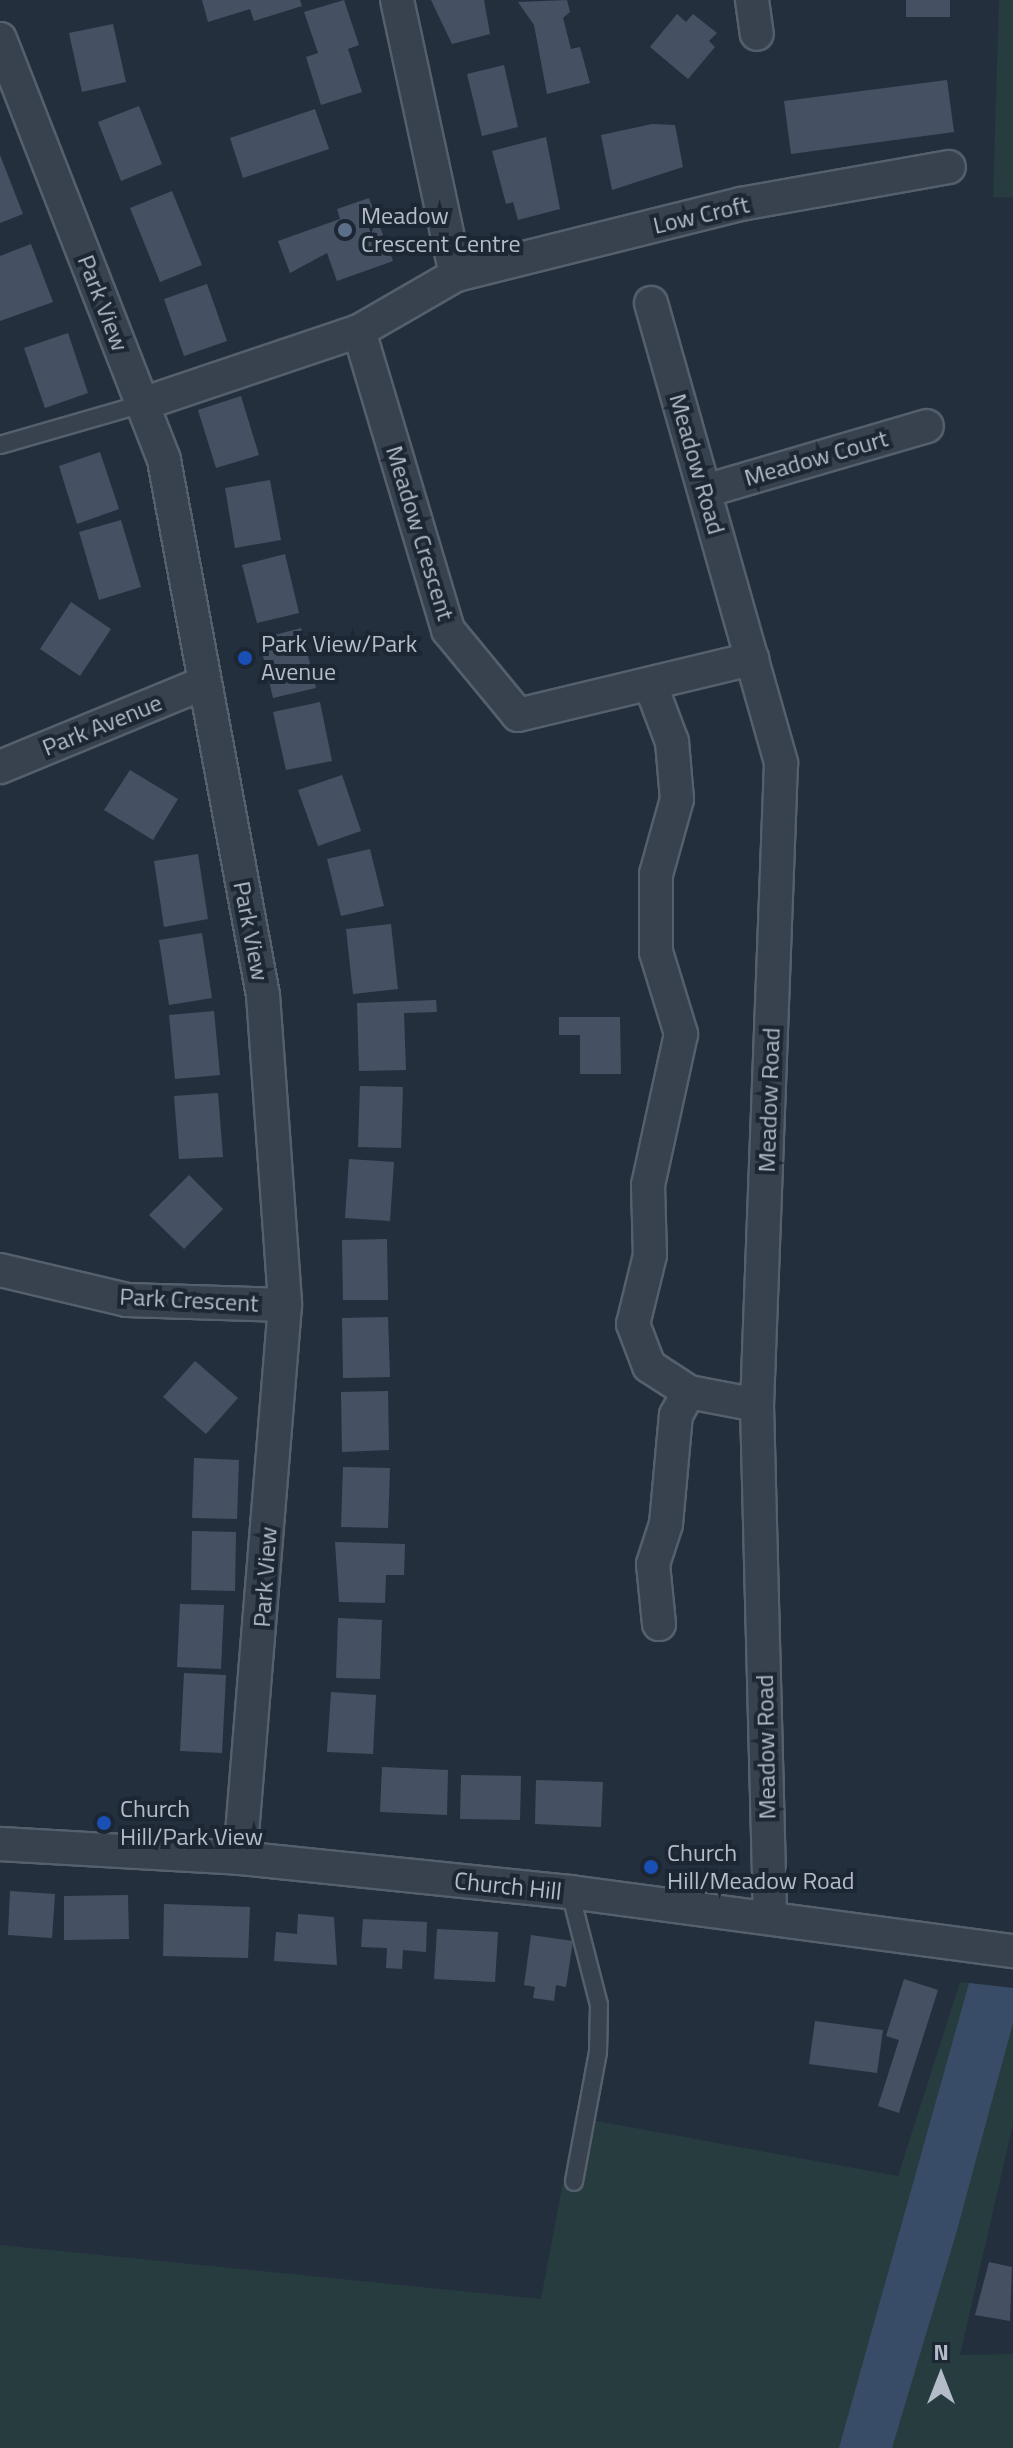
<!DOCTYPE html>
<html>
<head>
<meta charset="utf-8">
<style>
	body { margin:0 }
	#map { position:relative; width:1013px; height:2448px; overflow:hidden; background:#242f3e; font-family:"Titillium Web",sans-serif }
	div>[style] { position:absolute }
	.green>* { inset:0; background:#263c3f }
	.water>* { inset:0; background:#394c67 }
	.building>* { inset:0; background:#455162 }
	.roads { filter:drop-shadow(2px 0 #565f6c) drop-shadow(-2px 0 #565f6c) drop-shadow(0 2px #565f6c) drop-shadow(0 -2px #565f6c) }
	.service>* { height:16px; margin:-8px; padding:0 8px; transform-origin:8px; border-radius:8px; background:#38414e }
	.minor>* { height:32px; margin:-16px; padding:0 16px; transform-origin:16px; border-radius:16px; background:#38414e }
	.dots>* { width:22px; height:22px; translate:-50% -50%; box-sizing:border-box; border:4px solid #1d2633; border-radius:50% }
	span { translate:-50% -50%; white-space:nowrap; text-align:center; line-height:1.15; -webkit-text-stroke:8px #1d2633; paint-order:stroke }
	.street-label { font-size:24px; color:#b4bcc9 }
	.poi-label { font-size:24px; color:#b4bcc9 }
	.left { translate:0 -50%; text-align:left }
	.north { position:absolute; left:901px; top:2336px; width:80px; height:80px; -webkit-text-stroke:6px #1d2633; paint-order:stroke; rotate:0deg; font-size:22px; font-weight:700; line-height:32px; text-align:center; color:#b4bcc9 }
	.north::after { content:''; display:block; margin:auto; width:28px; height:36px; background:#b4bcc9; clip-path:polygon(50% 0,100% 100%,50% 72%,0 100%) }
</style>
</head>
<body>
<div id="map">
	<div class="green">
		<i style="clip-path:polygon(999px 0,1013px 0,1013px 198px,993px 197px)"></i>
		<i style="clip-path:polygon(960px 1982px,1013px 1988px,1013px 2124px,960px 2355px,1013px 2354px,1013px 2448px,0 2448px,0 2245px,541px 2299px,575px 2117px,898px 2176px)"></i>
	</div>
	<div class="water">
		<i style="clip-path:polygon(969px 1983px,1013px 1988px,1013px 2023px,956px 2234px,892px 2448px,839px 2448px)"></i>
	</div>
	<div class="building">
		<i style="clip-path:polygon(202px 0,300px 0,302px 6px,254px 21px,250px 9px,208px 22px)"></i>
		<i style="clip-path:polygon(344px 0,359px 45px,348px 49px,362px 92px,321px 105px,306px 57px,318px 53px,304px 12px)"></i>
		<i style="clip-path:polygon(431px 0,484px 0,490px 34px,452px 44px)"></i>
		<i style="clip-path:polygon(567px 0,570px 12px,563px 18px,571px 49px,580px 47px,590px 83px,547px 94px,534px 25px,518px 2px)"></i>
		<i style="clip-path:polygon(906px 0,950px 0,950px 17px,906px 17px)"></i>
		<i style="clip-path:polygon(677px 14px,686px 22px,693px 14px,717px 33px,709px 41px,715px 47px,688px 79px,650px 47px)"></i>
		<i style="clip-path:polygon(113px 24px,126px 82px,82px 92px,69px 33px)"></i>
		<i style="clip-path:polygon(504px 65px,518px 127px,482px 136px,467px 74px)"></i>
		<i style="clip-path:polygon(947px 80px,954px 132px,791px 154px,784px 101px)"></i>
		<i style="clip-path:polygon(139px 106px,162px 164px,121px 181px,98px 122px)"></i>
		<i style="clip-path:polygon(315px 109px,329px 149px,243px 178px,230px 138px)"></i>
		<i style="clip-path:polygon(652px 124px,675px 125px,683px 167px,612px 190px,601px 135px)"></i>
		<i style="clip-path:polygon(546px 137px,560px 209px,518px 220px,513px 202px,506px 204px,492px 151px)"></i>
		<i style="clip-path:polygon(0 155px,23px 214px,0 223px)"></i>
		<i style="clip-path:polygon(172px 191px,202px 265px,160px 282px,130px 208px)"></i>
		<i style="clip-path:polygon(369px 198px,393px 261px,337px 281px,327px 253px,290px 273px,278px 241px,340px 219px,337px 209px)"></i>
		<i style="clip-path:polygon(31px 244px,53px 302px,0 321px,0 256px)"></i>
		<i style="clip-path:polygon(207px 284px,227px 341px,184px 356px,164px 299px)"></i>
		<i style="clip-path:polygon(68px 333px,88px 393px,45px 408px,24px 348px)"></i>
		<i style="clip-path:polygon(241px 396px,259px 455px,216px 468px,198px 410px)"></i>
		<i style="clip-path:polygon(100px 452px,119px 509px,77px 524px,59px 466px)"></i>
		<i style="clip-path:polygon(270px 480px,281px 540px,235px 548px,225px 488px)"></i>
		<i style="clip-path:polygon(121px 520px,141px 587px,99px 600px,79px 532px)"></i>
		<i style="clip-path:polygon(285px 554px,299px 613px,257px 623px,242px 565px)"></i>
		<i style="clip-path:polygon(71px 602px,111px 629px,80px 676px,40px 649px)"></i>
		<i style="clip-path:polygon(301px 628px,316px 688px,273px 698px,259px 639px)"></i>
		<i style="clip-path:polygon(320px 702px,332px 761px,286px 770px,273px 712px)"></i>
		<i style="clip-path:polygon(130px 770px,178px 799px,153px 840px,104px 810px)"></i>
		<i style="clip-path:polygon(342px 775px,361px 831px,318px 846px,298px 790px)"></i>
		<i style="clip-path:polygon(370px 849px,384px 906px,341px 916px,327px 859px)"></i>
		<i style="clip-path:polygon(198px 854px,208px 919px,164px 927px,154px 861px)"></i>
		<i style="clip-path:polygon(391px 924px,398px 989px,353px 994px,346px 929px)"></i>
		<i style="clip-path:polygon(202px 933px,212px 998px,169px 1005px,159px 940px)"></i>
		<i style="clip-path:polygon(436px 1000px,437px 1012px,404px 1013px,406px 1070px,359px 1071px,357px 1003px)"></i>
		<i style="clip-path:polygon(214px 1011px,220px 1075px,175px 1079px,169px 1015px)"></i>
		<i style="clip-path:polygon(559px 1017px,620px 1017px,621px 1074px,580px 1074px,580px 1035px,559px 1035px)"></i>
		<i style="clip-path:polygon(360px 1086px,403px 1087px,401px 1148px,358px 1147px)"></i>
		<i style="clip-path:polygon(218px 1093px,223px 1157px,179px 1159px,174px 1096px)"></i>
		<i style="clip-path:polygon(349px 1159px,394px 1162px,390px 1221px,345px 1218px)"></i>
		<i style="clip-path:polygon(189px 1175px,223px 1209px,184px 1249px,149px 1215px)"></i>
		<i style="clip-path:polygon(387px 1239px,388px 1300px,343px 1300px,342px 1240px)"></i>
		<i style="clip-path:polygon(388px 1317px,390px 1377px,343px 1378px,342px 1318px)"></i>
		<i style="clip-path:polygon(195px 1361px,238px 1398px,206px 1434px,163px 1397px)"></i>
		<i style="clip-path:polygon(388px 1391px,389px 1450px,342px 1452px,341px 1392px)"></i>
		<i style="clip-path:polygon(194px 1458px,239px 1460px,237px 1519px,192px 1518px)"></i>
		<i style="clip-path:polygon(343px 1467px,390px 1468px,388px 1528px,341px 1527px)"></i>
		<i style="clip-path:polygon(192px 1531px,236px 1532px,235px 1591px,191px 1590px)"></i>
		<i style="clip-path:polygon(335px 1542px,405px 1544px,404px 1575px,386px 1575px,385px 1603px,339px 1602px)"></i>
		<i style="clip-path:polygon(180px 1604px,224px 1605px,221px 1669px,177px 1667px)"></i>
		<i style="clip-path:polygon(338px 1618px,382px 1620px,380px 1679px,336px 1678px)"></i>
		<i style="clip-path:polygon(184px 1673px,226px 1675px,222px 1753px,180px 1751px)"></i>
		<i style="clip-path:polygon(331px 1692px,376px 1695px,373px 1754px,327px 1752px)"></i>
		<i style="clip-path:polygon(382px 1767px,448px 1770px,447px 1815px,380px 1812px)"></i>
		<i style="clip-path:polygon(461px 1775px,521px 1776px,520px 1820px,460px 1819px)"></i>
		<i style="clip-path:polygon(536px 1780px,603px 1782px,601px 1827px,535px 1824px)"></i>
		<i style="clip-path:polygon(10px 1891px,55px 1894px,52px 1938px,8px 1935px)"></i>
		<i style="clip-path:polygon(128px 1895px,129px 1939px,64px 1940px,64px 1896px)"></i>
		<i style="clip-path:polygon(164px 1904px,250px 1907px,248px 1958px,163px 1956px)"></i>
		<i style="clip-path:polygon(298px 1914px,334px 1917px,337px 1965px,274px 1961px,276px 1932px,297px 1934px)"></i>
		<i style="clip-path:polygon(363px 1919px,427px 1922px,426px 1952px,403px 1950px,402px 1969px,386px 1968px,387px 1948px,361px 1947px)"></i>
		<i style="clip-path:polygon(437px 1929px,498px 1932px,495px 1982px,434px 1979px)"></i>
		<i style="clip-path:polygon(531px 1935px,573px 1941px,566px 1987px,556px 1985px,554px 2001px,533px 1998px,535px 1987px,524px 1985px)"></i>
		<i style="clip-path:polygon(904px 1979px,938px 1990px,899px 2113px,878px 2106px,899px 2040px,886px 2036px)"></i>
		<i style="clip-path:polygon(815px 2021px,883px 2030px,877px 2073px,809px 2064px)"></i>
		<i style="clip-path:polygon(989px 2262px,1012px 2267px,1010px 2321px,975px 2315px)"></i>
	</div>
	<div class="roads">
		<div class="service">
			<i style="left:0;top:445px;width:148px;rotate:-16.1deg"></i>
			<i style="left:570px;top:1892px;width:117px;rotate:75.6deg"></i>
			<i style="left:599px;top:2005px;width:47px;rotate:91.2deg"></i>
			<i style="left:598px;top:2052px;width:132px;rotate:100.5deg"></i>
		</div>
		<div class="minor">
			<i style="left:752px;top:0;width:34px;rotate:82deg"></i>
			<i style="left:0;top:39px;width:452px;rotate:68.7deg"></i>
			<i style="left:164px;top:460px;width:544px;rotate:79.52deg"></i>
			<i style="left:263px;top:995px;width:311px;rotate:85.9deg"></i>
			<i style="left:285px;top:1305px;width:555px;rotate:94.65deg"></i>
			<i style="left:456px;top:275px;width:294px;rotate:-14deg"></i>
			<i style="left:741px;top:204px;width:211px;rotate:-10.1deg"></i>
			<i style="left:651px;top:303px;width:478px;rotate:74.2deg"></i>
			<i style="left:781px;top:763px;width:642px;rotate:92.14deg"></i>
			<i style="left:757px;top:1405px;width:510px;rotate:88.54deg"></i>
			<i style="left:359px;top:331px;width:312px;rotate:73.4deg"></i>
			<i style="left:448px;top:630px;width:110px;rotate:50.5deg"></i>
			<i style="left:518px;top:715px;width:241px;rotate:-13.5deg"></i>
			<i style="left:142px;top:404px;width:229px;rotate:-18.6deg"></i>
			<i style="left:359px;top:331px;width:112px;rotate:-30deg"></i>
			<i style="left:456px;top:275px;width:281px;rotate:-102.1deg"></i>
			<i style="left:705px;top:491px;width:231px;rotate:-16.3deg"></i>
			<i style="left:651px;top:686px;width:60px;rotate:69.4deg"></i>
			<i style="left:672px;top:742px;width:57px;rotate:85deg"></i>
			<i style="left:677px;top:799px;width:78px;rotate:105.6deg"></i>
			<i style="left:656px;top:874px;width:78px;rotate:90deg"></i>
			<i style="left:656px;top:952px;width:86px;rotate:73deg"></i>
			<i style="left:681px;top:1034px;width:155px;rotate:102.3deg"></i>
			<i style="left:648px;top:1185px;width:70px;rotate:88.4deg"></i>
			<i style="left:650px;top:1255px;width:71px;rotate:103.8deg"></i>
			<i style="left:633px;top:1324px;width:45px;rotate:69.1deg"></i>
			<i style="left:649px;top:1366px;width:48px;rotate:33deg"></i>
			<i style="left:689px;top:1392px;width:69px;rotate:10.8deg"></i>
			<i style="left:0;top:767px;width:221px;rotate:-22.4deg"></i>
			<i style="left:0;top:1270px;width:130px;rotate:13.3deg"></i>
			<i style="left:127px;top:1300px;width:158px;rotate:1.8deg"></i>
			<i style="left:659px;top:1624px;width:60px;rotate:-95.7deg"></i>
			<i style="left:653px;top:1564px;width:42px;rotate:-72deg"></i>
			<i style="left:666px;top:1524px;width:109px;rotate:-84.8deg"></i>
			<i style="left:676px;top:1415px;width:26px;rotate:-61deg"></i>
			<i style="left:0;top:1844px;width:240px;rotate:3.3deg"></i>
			<i style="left:240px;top:1858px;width:332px;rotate:5.9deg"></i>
			<i style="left:570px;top:1892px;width:447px;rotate:7.6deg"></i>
		</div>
	</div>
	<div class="dots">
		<i style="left:345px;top:230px;background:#5c6f8a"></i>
		<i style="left:245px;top:658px;background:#1a4fb4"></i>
		<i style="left:104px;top:1823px;background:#1a4fb4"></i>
		<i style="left:651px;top:1867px;background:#1a4fb4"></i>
	</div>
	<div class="street-label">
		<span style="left:701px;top:215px;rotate:-13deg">Low Croft</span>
		<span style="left:103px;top:303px;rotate:69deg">Park View</span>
		<span style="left:816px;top:458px;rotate:-16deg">Meadow Court</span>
		<span style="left:697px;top:464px;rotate:74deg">Meadow Road</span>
		<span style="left:420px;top:533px;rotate:73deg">Meadow Crescent</span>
		<span style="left:102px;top:725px;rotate:-22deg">Park Avenue</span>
		<span style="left:251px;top:931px;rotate:79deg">Park View</span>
		<span style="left:769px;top:1100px;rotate:-88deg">Meadow Road</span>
		<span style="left:189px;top:1300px;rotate:3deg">Park Crescent</span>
		<span style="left:265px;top:1577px;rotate:-86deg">Park View</span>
		<span style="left:766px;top:1747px;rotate:-91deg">Meadow Road</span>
		<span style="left:508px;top:1886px;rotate:6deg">Church Hill</span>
	</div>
	<div class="poi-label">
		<span class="left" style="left:361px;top:230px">Meadow<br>Crescent Centre</span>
		<span class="left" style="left:261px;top:658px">Park View/Park<br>Avenue</span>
		<span class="left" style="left:120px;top:1823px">Church<br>Hill/Park View</span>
		<span class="left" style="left:667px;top:1867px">Church<br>Hill/Meadow Road</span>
	</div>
	<div class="north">N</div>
</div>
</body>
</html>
